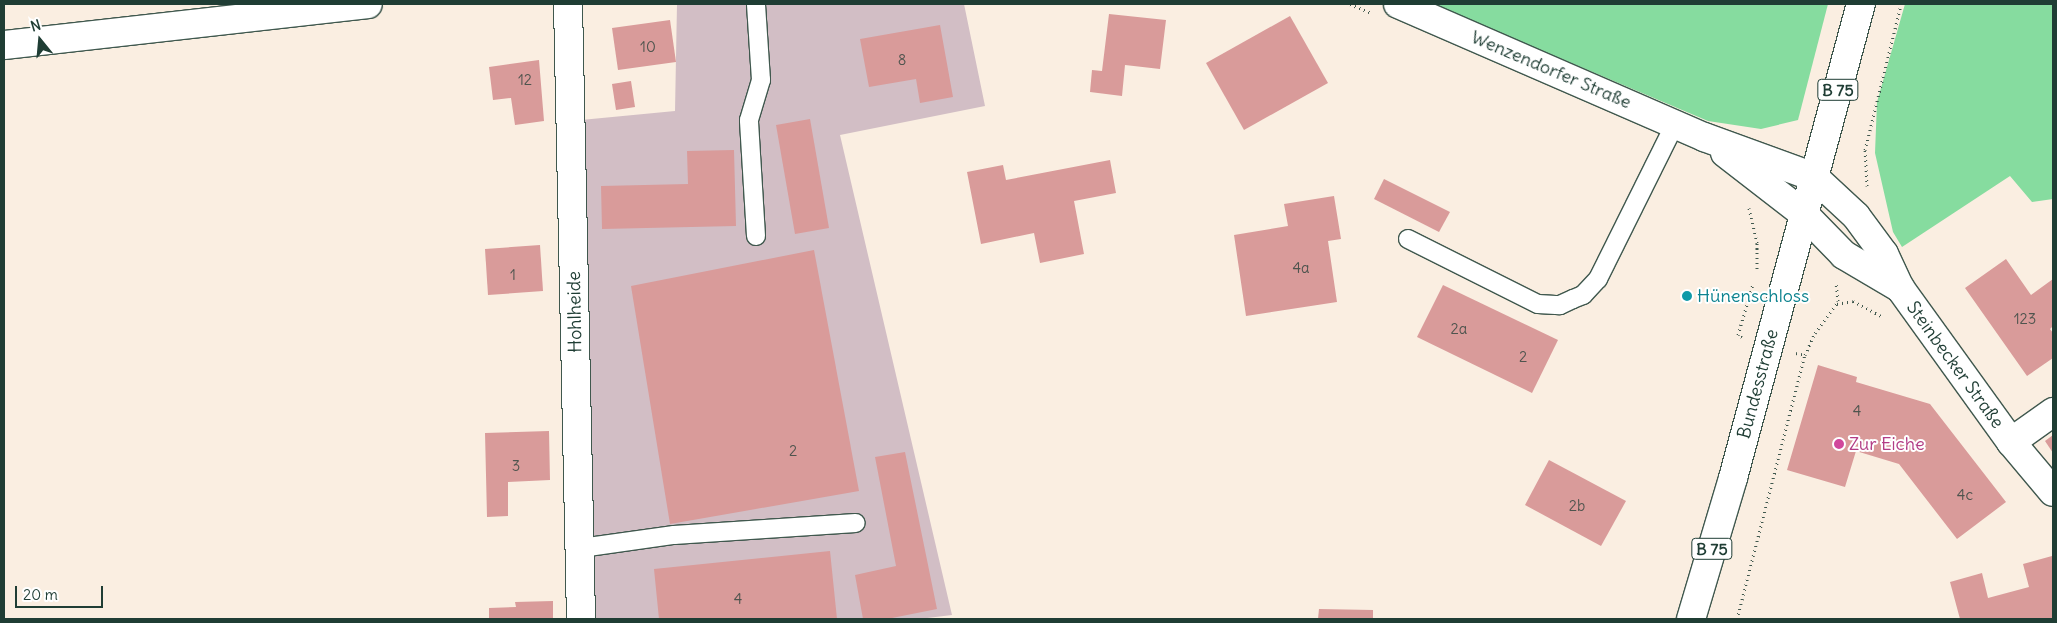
<!DOCTYPE html>
<html>
<head>
<meta charset="utf-8">
<style>
	body { margin:0 }
	#map { position:relative; width:2057px; height:623px; overflow:hidden; background:#faeee1; font-family:Delius,sans-serif }
	div>[style] { position:absolute }
	.industrial>* { inset:0; background:#d2bec5 }
	.green>* { inset:0; background:#86dc9f }
	.building>* { inset:0; background:#d99b9a }
	.path>* { height:3px; margin-top:-1.5px; transform-origin:0; background:repeating-linear-gradient(90deg,#40584e 0 1px,transparent 0 5px) }
	.roads { filter:drop-shadow(1px 0 #40584e) drop-shadow(-1px 0 #40584e) drop-shadow(0 1px #40584e) drop-shadow(0 -1px #40584e) }
	.lane>* { height:18px; margin:-9px; padding:0 9px; transform-origin:9px; border-radius:9px; background:#fff }
	.street>* { height:28px; margin:-14px; padding:0 14px; transform-origin:14px; border-radius:14px; background:#fff }
	.primary>* { height:28px; margin:-14px; padding:0 14px; transform-origin:14px; border-radius:14px; background:#fff }
	.dots>* { width:14px; height:14px; translate:-50% -50%; box-sizing:border-box; border:2px solid #fff; border-radius:50% }
	span { translate:-50% -50%; white-space:nowrap; text-align:center; line-height:1.15; -webkit-text-stroke:4px #fff; paint-order:stroke }
	.number-label { font-size:15px; color:#4e544e }
	.number-label span { -webkit-text-stroke-width:0 }
	.shield-label span { padding:1px 4px; background:#fff; border:1px solid; border-radius:4px; -webkit-text-stroke-width:0 }
	.shield-label { font-size:16px; color:#1f3d34; font-weight:700 }
	.street-label { font-size:18px; color:#1f3d34 }
	.culture-label { font-size:18px; color:#0d838f }
	.left { translate:0 -50%; text-align:left }
	.hotel-label { font-size:18px; color:#b23c85 }
	.frame { position:absolute; inset:0; border:5px solid #1f3d34; pointer-events:none }
	.north { position:absolute; left:15px; top:15px; width:50px; height:50px; -webkit-text-stroke:4px #fff; paint-order:stroke; rotate:343deg; font-size:14px; font-weight:700; line-height:20px; text-align:center; color:#1f3d34 }
	.north::after { content:''; display:block; margin:auto; width:18px; height:22px; background:#1f3d34; clip-path:polygon(50% 0,100% 100%,50% 72%,0 100%) }
	.scale { position:absolute; left:15px; top:586px; width:88px; height:22px; box-sizing:border-box; border:2px solid #1f3d34; border-top:0; padding-left:6px; font-size:15px; line-height:18px; white-space:nowrap; color:#1f3d34; -webkit-text-stroke:4px #fff; paint-order:stroke }
</style>
</head>
<body>
<div id="map">
	<div class="industrial">
		<i style="clip-path:polygon(677px 4px,964px 4px,985px 106px,840px 135px,952px 615px,919px 619px,593px 619px,581px 120px,675px 111px)"></i>
	</div>
	<div class="green">
		<i style="clip-path:polygon(1432px 4px,1828px 4px,1798px 120px,1761px 129px,1708px 121px)"></i>
		<i style="clip-path:polygon(1905px 4px,2053px 4px,2053px 199px,2032px 202px,2010px 176px,1902px 247px,1893px 232px,1875px 153px,1877px 102px)"></i>
	</div>
	<div class="building">
		<i style="clip-path:polygon(1109px 14px,1166px 20px,1160px 69px,1125px 65px,1122px 96px,1090px 92px,1092px 70px,1102px 71px)"></i>
		<i style="clip-path:polygon(1290px 16px,1328px 83px,1244px 130px,1206px 63px)"></i>
		<i style="clip-path:polygon(670px 20px,676px 62px,618px 70px,612px 28px)"></i>
		<i style="clip-path:polygon(940px 25px,953px 97px,920px 103px,916px 79px,869px 87px,860px 39px)"></i>
		<i style="clip-path:polygon(539px 60px,544px 121px,515px 125px,511px 98px,493px 100px,489px 67px)"></i>
		<i style="clip-path:polygon(631px 81px,635px 107px,616px 110px,612px 84px)"></i>
		<i style="clip-path:polygon(810px 119px,829px 228px,795px 234px,776px 125px)"></i>
		<i style="clip-path:polygon(734px 150px,736px 226px,602px 229px,601px 186px,688px 184px,687px 151px)"></i>
		<i style="clip-path:polygon(1110px 160px,1116px 193px,1074px 201px,1084px 254px,1040px 263px,1034px 233px,981px 244px,967px 172px,1003px 165px,1006px 180px)"></i>
		<i style="clip-path:polygon(1384px 179px,1450px 212px,1439px 232px,1374px 199px)"></i>
		<i style="clip-path:polygon(1334px 196px,1341px 239px,1328px 241px,1337px 302px,1246px 316px,1234px 235px,1288px 226px,1284px 204px)"></i>
		<i style="clip-path:polygon(540px 245px,543px 291px,488px 295px,485px 249px)"></i>
		<i style="clip-path:polygon(814px 250px,859px 491px,670px 524px,631px 286px)"></i>
		<i style="clip-path:polygon(2006px 259px,2031px 295px,2053px 279px,2053px 326px,2050px 329px,2053px 333px,2053px 358px,2027px 376px,1965px 288px)"></i>
		<i style="clip-path:polygon(1443px 285px,1558px 340px,1532px 393px,1417px 337px)"></i>
		<i style="clip-path:polygon(1818px 365px,1857px 377px,1856px 382px,1930px 404px,2006px 502px,1957px 539px,1899px 464px,1856px 451px,1845px 487px,1787px 470px)"></i>
		<i style="clip-path:polygon(549px 431px,550px 480px,508px 482px,508px 516px,487px 517px,485px 433px)"></i>
		<i style="clip-path:polygon(2053px 435px,2053px 453px,2045px 441px)"></i>
		<i style="clip-path:polygon(905px 452px,937px 609px,887px 619px,863px 619px,855px 575px,896px 566px,875px 457px)"></i>
		<i style="clip-path:polygon(1549px 460px,1626px 501px,1601px 546px,1525px 505px)"></i>
		<i style="clip-path:polygon(830px 551px,837px 619px,659px 619px,654px 569px)"></i>
		<i style="clip-path:polygon(2052px 556px,2053px 619px,1960px 619px,1950px 582px,1982px 573px,1988px 598px,2029px 587px,2023px 564px)"></i>
		<i style="clip-path:polygon(553px 601px,553px 619px,489px 619px,489px 608px,516px 607px,515px 602px)"></i>
		<i style="clip-path:polygon(1319px 609px,1373px 610px,1373px 619px,1318px 619px)"></i>
	</div>
	<div class="path">
		<i style="left:1350px;top:4px;width:23px;rotate:23deg"></i>
		<i style="left:1867px;top:186px;width:36px;rotate:-93deg"></i>
		<i style="left:1865px;top:150px;width:150px;rotate:-76.1deg"></i>
		<i style="left:1749px;top:208px;width:36px;rotate:77deg"></i>
		<i style="left:1757px;top:243px;width:28px;rotate:90deg"></i>
		<i style="left:1837px;top:304px;width:16px;rotate:-11deg"></i>
		<i style="left:1853px;top:301px;width:34px;rotate:28deg"></i>
		<i style="left:1742px;top:337px;width:4px;rotate:-153deg"></i>
		<i style="left:1738px;top:335px;width:53px;rotate:-73.6deg"></i>
		<i style="left:1796px;top:353px;width:9px;rotate:13deg"></i>
		<i style="left:1737px;top:619px;width:273px;rotate:-75.6deg"></i>
		<i style="left:1805px;top:355px;width:24px;rotate:-66deg"></i>
		<i style="left:1815px;top:333px;width:39px;rotate:-54deg"></i>
		<i style="left:1838px;top:301px;width:19px;rotate:-96deg"></i>
	</div>
	<div class="roads">
		<div class="lane">
			<i style="left:756px;top:236px;width:116px;rotate:-93.5deg"></i>
			<i style="left:749px;top:120px;width:42px;rotate:-73.3deg"></i>
			<i style="left:761px;top:80px;width:76px;rotate:-93.8deg"></i>
			<i style="left:1408px;top:239px;width:145px;rotate:26.6deg"></i>
			<i style="left:1538px;top:304px;width:22px;rotate:3deg"></i>
			<i style="left:1560px;top:305px;width:14px;rotate:-25deg"></i>
			<i style="left:1573px;top:299px;width:11px;rotate:-22deg"></i>
			<i style="left:1583px;top:295px;width:22px;rotate:-47deg"></i>
			<i style="left:1598px;top:279px;width:173px;rotate:-63.6deg"></i>
			<i style="left:581px;top:548px;width:94px;rotate:-8deg"></i>
			<i style="left:674px;top:535px;width:182px;rotate:-3.8deg"></i>
		</div>
		<div class="street">
			<i style="left:568px;top:4px;width:615px;rotate:88.79deg"></i>
			<i style="left:1398px;top:4px;width:334px;rotate:23.5deg"></i>
			<i style="left:1704px;top:137px;width:117px;rotate:20deg"></i>
			<i style="left:1814px;top:177px;width:57px;rotate:42.9deg"></i>
			<i style="left:1856px;top:216px;width:47px;rotate:53.6deg"></i>
			<i style="left:1884px;top:254px;width:38px;rotate:65deg"></i>
			<i style="left:1900px;top:288px;width:190px;rotate:54.2deg"></i>
			<i style="left:2011px;top:442px;width:65px;rotate:50deg"></i>
			<i style="left:4px;top:45px;width:366px;rotate:-6.4deg"></i>
			<i style="left:1725px;top:153px;width:100px;rotate:37.7deg"></i>
			<i style="left:1804px;top:214px;width:57px;rotate:45.7deg"></i>
			<i style="left:1844px;top:255px;width:65px;rotate:30.5deg"></i>
			<i style="left:2011px;top:442px;width:52px;rotate:-35.5deg"></i>
		</div>
		<div class="primary">
			<i style="left:1691px;top:619px;width:147px;rotate:-73.4deg"></i>
			<i style="left:1733px;top:478px;width:491px;rotate:-74.9deg"></i>
		</div>
	</div>
	<div class="dots">
		<i style="left:1687px;top:296px;background:#0f9aa8"></i>
		<i style="left:1839px;top:444px;background:#d1479c"></i>
	</div>
	<div class="number-label">
		<span style="left:648px;top:47px">10</span>
		<span style="left:902px;top:60px">8</span>
		<span style="left:525px;top:80px">12</span>
		<span style="left:1301px;top:268px">4a</span>
		<span style="left:513px;top:275px">1</span>
		<span style="left:2025px;top:319px">123</span>
		<span style="left:1459px;top:329px">2a</span>
		<span style="left:1523px;top:357px">2</span>
		<span style="left:1857px;top:411px">4</span>
		<span style="left:793px;top:451px">2</span>
		<span style="left:516px;top:466px">3</span>
		<span style="left:1965px;top:495px">4c</span>
		<span style="left:1577px;top:506px">2b</span>
		<span style="left:738px;top:599px">4</span>
	</div>
	<div class="shield-label">
		<span style="left:1838px;top:90px">B 75</span>
		<span style="left:1712px;top:549px">B 75</span>
	</div>
	<div class="street-label">
		<span style="left:1551px;top:70px;rotate:23deg">Wenzendorfer Straße</span>
		<span style="left:575px;top:312px;rotate:-91deg">Hohlheide</span>
		<span style="left:1955px;top:365px;rotate:54deg">Steinbecker Straße</span>
		<span style="left:1758px;top:384px;rotate:-75deg">Bundesstraße</span>
	</div>
	<div class="culture-label">
		<span class="left" style="left:1697px;top:296px">Hünenschloss</span>
	</div>
	<div class="hotel-label">
		<span class="left" style="left:1849px;top:444px">Zur Eiche</span>
	</div>
	<div class="frame"></div>
	<div class="north">N</div>
	<div class="scale">20 m</div>
</div>
</body>
</html>
